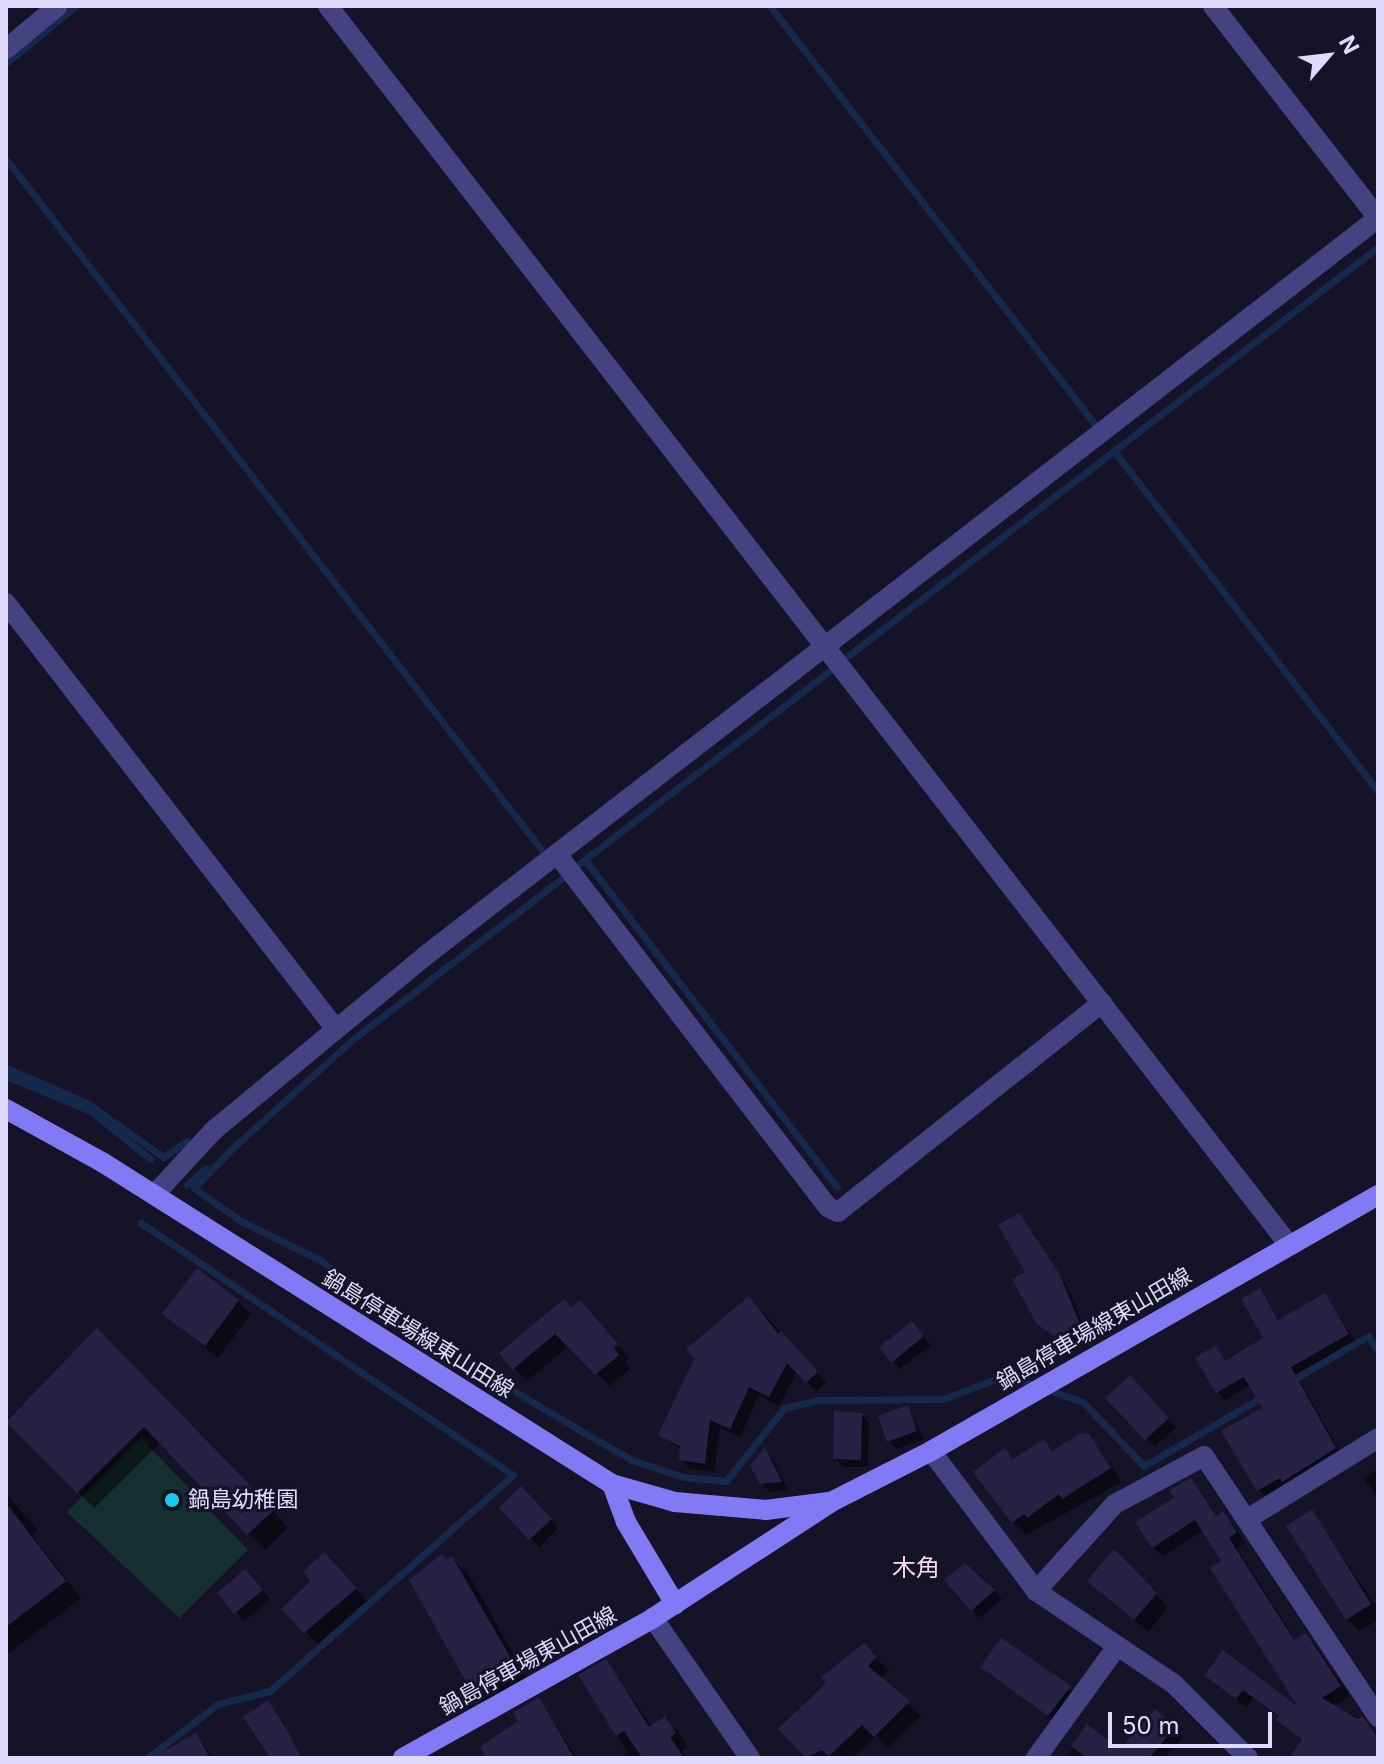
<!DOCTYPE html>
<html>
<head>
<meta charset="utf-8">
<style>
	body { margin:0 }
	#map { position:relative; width:1384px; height:1764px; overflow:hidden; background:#161227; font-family:Inter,"Noto Sans JP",sans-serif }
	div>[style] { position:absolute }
	.green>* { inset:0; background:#153030 }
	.shadow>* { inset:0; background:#0007 }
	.stream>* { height:7px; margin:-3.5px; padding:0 3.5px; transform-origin:3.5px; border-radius:3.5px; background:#15294d }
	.building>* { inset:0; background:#292046 }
	.minor>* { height:20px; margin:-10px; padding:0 10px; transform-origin:10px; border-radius:10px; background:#464181 }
	.tertiary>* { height:20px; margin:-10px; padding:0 10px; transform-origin:10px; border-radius:10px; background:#464181 }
	.secondary>* { height:20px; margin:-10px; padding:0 10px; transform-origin:10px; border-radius:10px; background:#827af4 }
	.dots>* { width:22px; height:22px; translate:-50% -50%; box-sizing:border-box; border:4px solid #161227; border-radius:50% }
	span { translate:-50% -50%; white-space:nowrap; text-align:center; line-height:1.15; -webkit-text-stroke:6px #161227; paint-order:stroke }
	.street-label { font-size:22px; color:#e0dbfc }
	.poi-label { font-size:22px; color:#e0dbfc }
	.left { translate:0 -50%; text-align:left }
	.neighbourhood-label { font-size:24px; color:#fcdcef }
	.frame { position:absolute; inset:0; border:8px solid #e0dbfc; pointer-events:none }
	.north { position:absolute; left:1288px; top:16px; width:80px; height:80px; -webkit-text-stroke:6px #161227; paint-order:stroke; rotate:62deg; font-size:22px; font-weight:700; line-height:32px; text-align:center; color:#e0dbfc }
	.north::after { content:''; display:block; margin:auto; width:28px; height:36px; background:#e0dbfc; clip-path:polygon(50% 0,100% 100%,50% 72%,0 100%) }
	.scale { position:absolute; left:1108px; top:1712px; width:164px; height:36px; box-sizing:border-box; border:4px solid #e0dbfc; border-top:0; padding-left:10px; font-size:24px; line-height:28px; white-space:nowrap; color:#e0dbfc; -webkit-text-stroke:6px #161227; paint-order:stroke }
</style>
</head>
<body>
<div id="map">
	<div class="green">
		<i style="clip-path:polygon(141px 1438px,248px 1550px,179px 1618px,67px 1512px)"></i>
	</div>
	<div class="shadow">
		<i style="clip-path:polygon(1019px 1215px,1067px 1286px,1087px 1333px,1066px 1345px,1047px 1332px,1015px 1280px,1028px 1273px)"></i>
		<i style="clip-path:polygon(1259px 1291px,1280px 1321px,1325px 1296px,1356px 1342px,1297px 1376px,1343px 1457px,1267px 1498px,1259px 1490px,1265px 1409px,1251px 1385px,1225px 1400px,1217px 1392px,1215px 1348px,1227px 1362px,1266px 1338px)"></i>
		<i style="clip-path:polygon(749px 1298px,826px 1382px,817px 1392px,797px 1371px,779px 1406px,759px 1395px,740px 1437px,720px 1428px,714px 1472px,690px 1469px,681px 1459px,682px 1450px,661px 1435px)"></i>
		<i style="clip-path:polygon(238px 1301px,251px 1314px,218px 1358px,165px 1314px)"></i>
		<i style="clip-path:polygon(580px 1302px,629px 1358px,625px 1362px,630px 1369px,610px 1386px,568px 1347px,527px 1381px,514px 1368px)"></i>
		<i style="clip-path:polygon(97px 1331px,288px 1527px,265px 1550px,161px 1442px,94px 1508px,7px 1420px)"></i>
		<i style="clip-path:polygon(920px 1332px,931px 1345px,900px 1369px,892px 1361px)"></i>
		<i style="clip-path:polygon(1130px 1378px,1176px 1427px,1155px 1447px,1108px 1398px)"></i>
		<i style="clip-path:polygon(907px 1408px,924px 1439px,897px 1449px,889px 1441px)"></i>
		<i style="clip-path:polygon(861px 1415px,869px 1423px,868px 1467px,844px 1467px,835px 1458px)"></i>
		<i style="clip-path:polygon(1089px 1436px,1122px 1482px,1026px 1535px,1013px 1522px,1014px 1460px,1044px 1441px,1055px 1452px)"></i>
		<i style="clip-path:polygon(765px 1450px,772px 1458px,788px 1490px,770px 1492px,761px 1483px)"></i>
		<i style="clip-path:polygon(1378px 1469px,1378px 1499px,1364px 1478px)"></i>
		<i style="clip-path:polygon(1191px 1480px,1218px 1517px,1223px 1514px,1233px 1524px,1245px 1543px,1237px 1548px,1296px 1641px,1306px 1635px,1315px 1645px,1350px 1696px,1333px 1707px,1362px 1719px,1378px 1736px,1378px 1758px,1293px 1758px,1303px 1741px,1280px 1718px,1254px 1698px,1246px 1707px,1207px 1675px,1305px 1714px,1204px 1530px,1163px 1556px,1153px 1547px)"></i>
		<i style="clip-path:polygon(521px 1489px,558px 1528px,539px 1547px,502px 1508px)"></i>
		<i style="clip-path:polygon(7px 1495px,38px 1530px,32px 1535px,81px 1598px,8px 1654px)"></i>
		<i style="clip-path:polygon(1311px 1512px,1378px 1609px,1378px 1620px,1360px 1631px,1347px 1619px)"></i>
		<i style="clip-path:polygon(1114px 1552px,1168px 1607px,1148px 1632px,1102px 1594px)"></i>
		<i style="clip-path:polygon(324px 1555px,368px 1602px,318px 1644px,284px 1609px,314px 1581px)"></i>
		<i style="clip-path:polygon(452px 1558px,469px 1575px,532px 1687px,492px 1710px,475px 1693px)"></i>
		<i style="clip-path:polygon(978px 1573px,1002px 1599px,980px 1618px,947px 1580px)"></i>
		<i style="clip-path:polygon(253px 1580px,270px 1599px,244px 1621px,236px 1612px)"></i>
		<i style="clip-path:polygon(1002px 1641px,1078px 1696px,1057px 1723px,982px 1667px)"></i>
		<i style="clip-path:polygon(864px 1646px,889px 1671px,881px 1679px,921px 1716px,888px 1748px,876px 1736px,853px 1758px,809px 1758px,781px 1729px)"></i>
		<i style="clip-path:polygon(606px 1662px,652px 1727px,664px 1719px,678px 1732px,688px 1747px,682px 1751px,686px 1758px,621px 1758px,628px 1753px,581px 1676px)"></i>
		<i style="clip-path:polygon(538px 1699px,577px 1758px,490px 1758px,520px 1722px)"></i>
		<i style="clip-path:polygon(1088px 1727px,1120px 1751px,1174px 1729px,1183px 1737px,1165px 1758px,1066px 1758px)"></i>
		<i style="clip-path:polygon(196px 1736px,213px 1758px,177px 1758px)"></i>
	</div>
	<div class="stream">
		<i style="left:770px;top:6px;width:527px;rotate:52.17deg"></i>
		<i style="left:6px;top:63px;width:90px;rotate:-39.2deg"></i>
		<i style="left:6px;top:159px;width:872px;rotate:52.22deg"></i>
		<i style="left:1114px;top:451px;width:430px;rotate:52.2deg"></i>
		<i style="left:848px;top:656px;width:669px;rotate:-37.66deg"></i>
		<i style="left:585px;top:860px;width:413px;rotate:52.4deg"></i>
		<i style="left:579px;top:864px;width:317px;rotate:-37.6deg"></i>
		<i style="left:6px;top:1068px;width:90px;rotate:23.4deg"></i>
		<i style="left:89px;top:1104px;width:91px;rotate:35.6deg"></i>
		<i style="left:163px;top:1157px;width:29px;rotate:-34deg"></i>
		<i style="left:6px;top:1076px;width:92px;rotate:22.4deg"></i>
		<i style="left:91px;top:1111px;width:76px;rotate:39.1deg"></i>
		<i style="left:229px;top:1152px;width:50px;rotate:134.2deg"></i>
		<i style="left:194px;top:1188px;width:57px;rotate:35.1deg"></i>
		<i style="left:241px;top:1221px;width:88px;rotate:26.3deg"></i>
		<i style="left:320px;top:1260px;width:102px;rotate:38.2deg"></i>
		<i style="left:400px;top:1323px;width:213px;rotate:30.8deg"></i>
		<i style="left:583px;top:1432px;width:56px;rotate:29.7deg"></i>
		<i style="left:632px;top:1460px;width:54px;rotate:18.4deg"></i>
		<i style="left:683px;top:1477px;width:43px;rotate:5.3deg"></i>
		<i style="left:726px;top:1481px;width:93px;rotate:-51.5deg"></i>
		<i style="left:784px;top:1408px;width:37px;rotate:-13deg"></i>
		<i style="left:820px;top:1400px;width:123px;rotate:-0.5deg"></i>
		<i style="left:943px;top:1399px;width:68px;rotate:-20.6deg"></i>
		<i style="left:1007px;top:1375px;width:32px;rotate:20deg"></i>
		<i style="left:226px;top:1154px;width:170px;rotate:-42.1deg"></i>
		<i style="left:352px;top:1040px;width:264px;rotate:-37.6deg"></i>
		<i style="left:187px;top:1185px;width:25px;rotate:-42deg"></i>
		<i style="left:141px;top:1223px;width:449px;rotate:34.1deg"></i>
		<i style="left:513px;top:1475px;width:325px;rotate:138.4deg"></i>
		<i style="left:270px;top:1691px;width:54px;rotate:166deg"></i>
		<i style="left:218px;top:1704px;width:89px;rotate:142.7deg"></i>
		<i style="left:1289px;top:1382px;width:91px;rotate:-30.2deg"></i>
		<i style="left:1368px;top:1336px;width:18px;rotate:56deg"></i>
		<i style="left:1048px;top:1390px;width:37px;rotate:19deg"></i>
		<i style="left:1083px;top:1402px;width:88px;rotate:46.4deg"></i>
		<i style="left:1144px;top:1466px;width:139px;rotate:-30.3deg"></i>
	</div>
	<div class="building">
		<i style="clip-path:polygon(1019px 1213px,1060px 1275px,1080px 1324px,1056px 1338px,1037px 1324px,1012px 1279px,1025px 1272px,998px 1225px)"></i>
		<i style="clip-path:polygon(197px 1268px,239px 1300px,205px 1346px,162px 1314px)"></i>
		<i style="clip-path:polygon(1260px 1288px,1278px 1320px,1325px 1293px,1349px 1334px,1291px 1367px,1336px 1448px,1282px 1482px,1280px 1478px,1257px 1491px,1221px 1431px,1262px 1408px,1244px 1377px,1216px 1393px,1195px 1358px,1216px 1345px,1225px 1361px,1263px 1338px,1241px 1299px)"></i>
		<i style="clip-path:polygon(749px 1296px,778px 1334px,781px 1331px,818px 1371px,806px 1383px,787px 1363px,769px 1397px,749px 1387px,730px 1429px,710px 1420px,705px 1464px,679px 1460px,680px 1446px,658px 1435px,694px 1359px,686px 1349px)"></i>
		<i style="clip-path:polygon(564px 1299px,571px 1307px,580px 1300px,618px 1344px,614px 1348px,619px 1355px,595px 1375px,555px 1334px,512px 1370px,499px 1353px)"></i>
		<i style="clip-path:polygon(912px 1321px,924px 1336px,891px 1363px,879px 1347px)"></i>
		<i style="clip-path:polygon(97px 1328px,274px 1510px,247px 1535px,144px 1427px,77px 1493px,6px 1422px)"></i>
		<i style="clip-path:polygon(1130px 1375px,1169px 1418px,1145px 1440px,1105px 1398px)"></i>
		<i style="clip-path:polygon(908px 1405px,917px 1431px,887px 1442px,878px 1416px)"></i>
		<i style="clip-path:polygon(834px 1411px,862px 1413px,861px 1460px,833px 1459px)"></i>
		<i style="clip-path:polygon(1081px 1433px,1089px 1434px,1111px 1468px,1062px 1499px,1059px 1494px,1027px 1518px,1024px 1514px,1012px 1523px,973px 1472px,1005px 1448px,1013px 1459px,1044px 1439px,1052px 1451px)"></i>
		<i style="clip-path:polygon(765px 1447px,782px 1482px,760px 1484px,750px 1466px)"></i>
		<i style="clip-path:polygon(1191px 1478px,1216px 1516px,1223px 1511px,1237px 1532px,1229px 1538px,1294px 1640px,1306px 1633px,1341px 1686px,1322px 1698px,1358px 1719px,1362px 1716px,1378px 1738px,1378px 1758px,1290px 1758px,1302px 1739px,1276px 1720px,1279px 1716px,1243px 1690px,1236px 1699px,1204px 1675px,1223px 1650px,1298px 1707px,1210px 1568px,1221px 1561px,1195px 1520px,1152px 1548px,1135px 1522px,1174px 1498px,1169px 1490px)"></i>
		<i style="clip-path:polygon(521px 1486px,552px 1519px,529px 1540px,499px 1508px)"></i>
		<i style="clip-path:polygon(6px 1503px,66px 1581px,6px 1627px)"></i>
		<i style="clip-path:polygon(1312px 1509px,1371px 1604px,1346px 1620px,1286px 1526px)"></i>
		<i style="clip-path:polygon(1114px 1549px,1157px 1593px,1134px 1620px,1087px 1581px)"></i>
		<i style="clip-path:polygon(324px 1552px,357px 1588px,304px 1633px,281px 1609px,311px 1581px,303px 1572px)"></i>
		<i style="clip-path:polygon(442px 1554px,445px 1559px,452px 1556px,517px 1669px,473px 1694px,409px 1580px)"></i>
		<i style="clip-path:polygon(965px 1563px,995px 1590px,971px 1611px,944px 1580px)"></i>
		<i style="clip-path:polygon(245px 1569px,263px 1590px,234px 1614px,217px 1593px)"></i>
		<i style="clip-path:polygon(1001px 1638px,1071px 1686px,1048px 1716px,980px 1667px)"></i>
		<i style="clip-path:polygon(864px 1643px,877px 1657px,868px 1666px,910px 1701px,874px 1737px,862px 1725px,829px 1756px,822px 1750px,806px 1758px,778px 1729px,826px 1683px,821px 1677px)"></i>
		<i style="clip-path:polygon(606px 1659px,649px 1727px,665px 1716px,676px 1733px,670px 1737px,684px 1758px,642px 1758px,624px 1731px,616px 1736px,578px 1675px)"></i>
		<i style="clip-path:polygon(539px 1697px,574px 1758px,487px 1758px,480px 1747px,518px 1721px,513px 1713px)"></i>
		<i style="clip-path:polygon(268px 1700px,288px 1732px,301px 1758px,270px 1758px,243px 1717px)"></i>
		<i style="clip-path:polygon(1155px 1709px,1176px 1727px,1149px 1758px,1087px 1758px,1071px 1746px,1087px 1724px,1120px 1749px)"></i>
		<i style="clip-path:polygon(196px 1733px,210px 1758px,152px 1758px)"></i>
	</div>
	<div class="minor">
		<i style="left:328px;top:6px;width:1568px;rotate:52.2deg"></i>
		<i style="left:1213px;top:6px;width:269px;rotate:52.1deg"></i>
		<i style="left:6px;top:49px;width:67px;rotate:-39.6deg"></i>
		<i style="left:6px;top:603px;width:537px;rotate:52.26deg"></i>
		<i style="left:557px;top:854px;width:445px;rotate:52.5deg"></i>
		<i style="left:828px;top:1207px;width:11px;rotate:27deg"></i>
		<i style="left:838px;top:1212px;width:337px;rotate:-38.4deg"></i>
		<i style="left:154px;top:1195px;width:88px;rotate:-47.3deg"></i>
		<i style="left:214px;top:1130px;width:273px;rotate:-39.5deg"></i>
		<i style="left:425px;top:956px;width:1205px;rotate:-37.75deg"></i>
		<i style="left:931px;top:1451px;width:175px;rotate:53.1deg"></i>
		<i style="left:1036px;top:1591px;width:166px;rotate:34deg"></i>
		<i style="left:1174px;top:1684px;width:105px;rotate:45deg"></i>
		<i style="left:1249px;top:1518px;width:152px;rotate:-31.8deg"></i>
		<i style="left:1036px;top:1591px;width:118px;rotate:-47.8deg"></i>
		<i style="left:1115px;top:1504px;width:101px;rotate:-28.3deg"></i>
		<i style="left:1204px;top:1456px;width:314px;rotate:56.3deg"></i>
		<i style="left:1036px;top:1758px;width:136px;rotate:-54deg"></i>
	</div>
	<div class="tertiary">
		<i style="left:653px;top:1618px;width:170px;rotate:55.3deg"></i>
	</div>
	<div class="secondary">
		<i style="left:6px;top:1109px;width:110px;rotate:28.9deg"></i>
		<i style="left:102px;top:1162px;width:603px;rotate:32.27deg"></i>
		<i style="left:612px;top:1484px;width:66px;rotate:15.9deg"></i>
		<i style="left:675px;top:1502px;width:91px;rotate:5deg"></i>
		<i style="left:766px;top:1510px;width:63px;rotate:-7.4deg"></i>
		<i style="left:612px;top:1484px;width:40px;rotate:69.8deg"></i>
		<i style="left:626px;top:1522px;width:96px;rotate:59.1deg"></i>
		<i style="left:403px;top:1758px;width:287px;rotate:-29.2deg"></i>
		<i style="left:653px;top:1618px;width:215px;rotate:-33deg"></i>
		<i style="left:833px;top:1501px;width:110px;rotate:-27deg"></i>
		<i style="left:931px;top:1451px;width:515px;rotate:-29.8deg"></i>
	</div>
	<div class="dots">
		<i style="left:172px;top:1500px;background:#17cdeb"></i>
	</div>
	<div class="street-label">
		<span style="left:1094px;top:1329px;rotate:-30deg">鍋島停車場線東山田線</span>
		<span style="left:418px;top:1334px;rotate:32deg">鍋島停車場線東山田線</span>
		<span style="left:528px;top:1661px;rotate:-29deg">鍋島停車場東山田線</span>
	</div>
	<div class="poi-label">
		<span class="left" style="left:188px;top:1500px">鍋島幼稚園</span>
	</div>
	<div class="neighbourhood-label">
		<span style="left:916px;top:1568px">木角</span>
	</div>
	<div class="frame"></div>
	<div class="north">N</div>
	<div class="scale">50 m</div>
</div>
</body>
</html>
